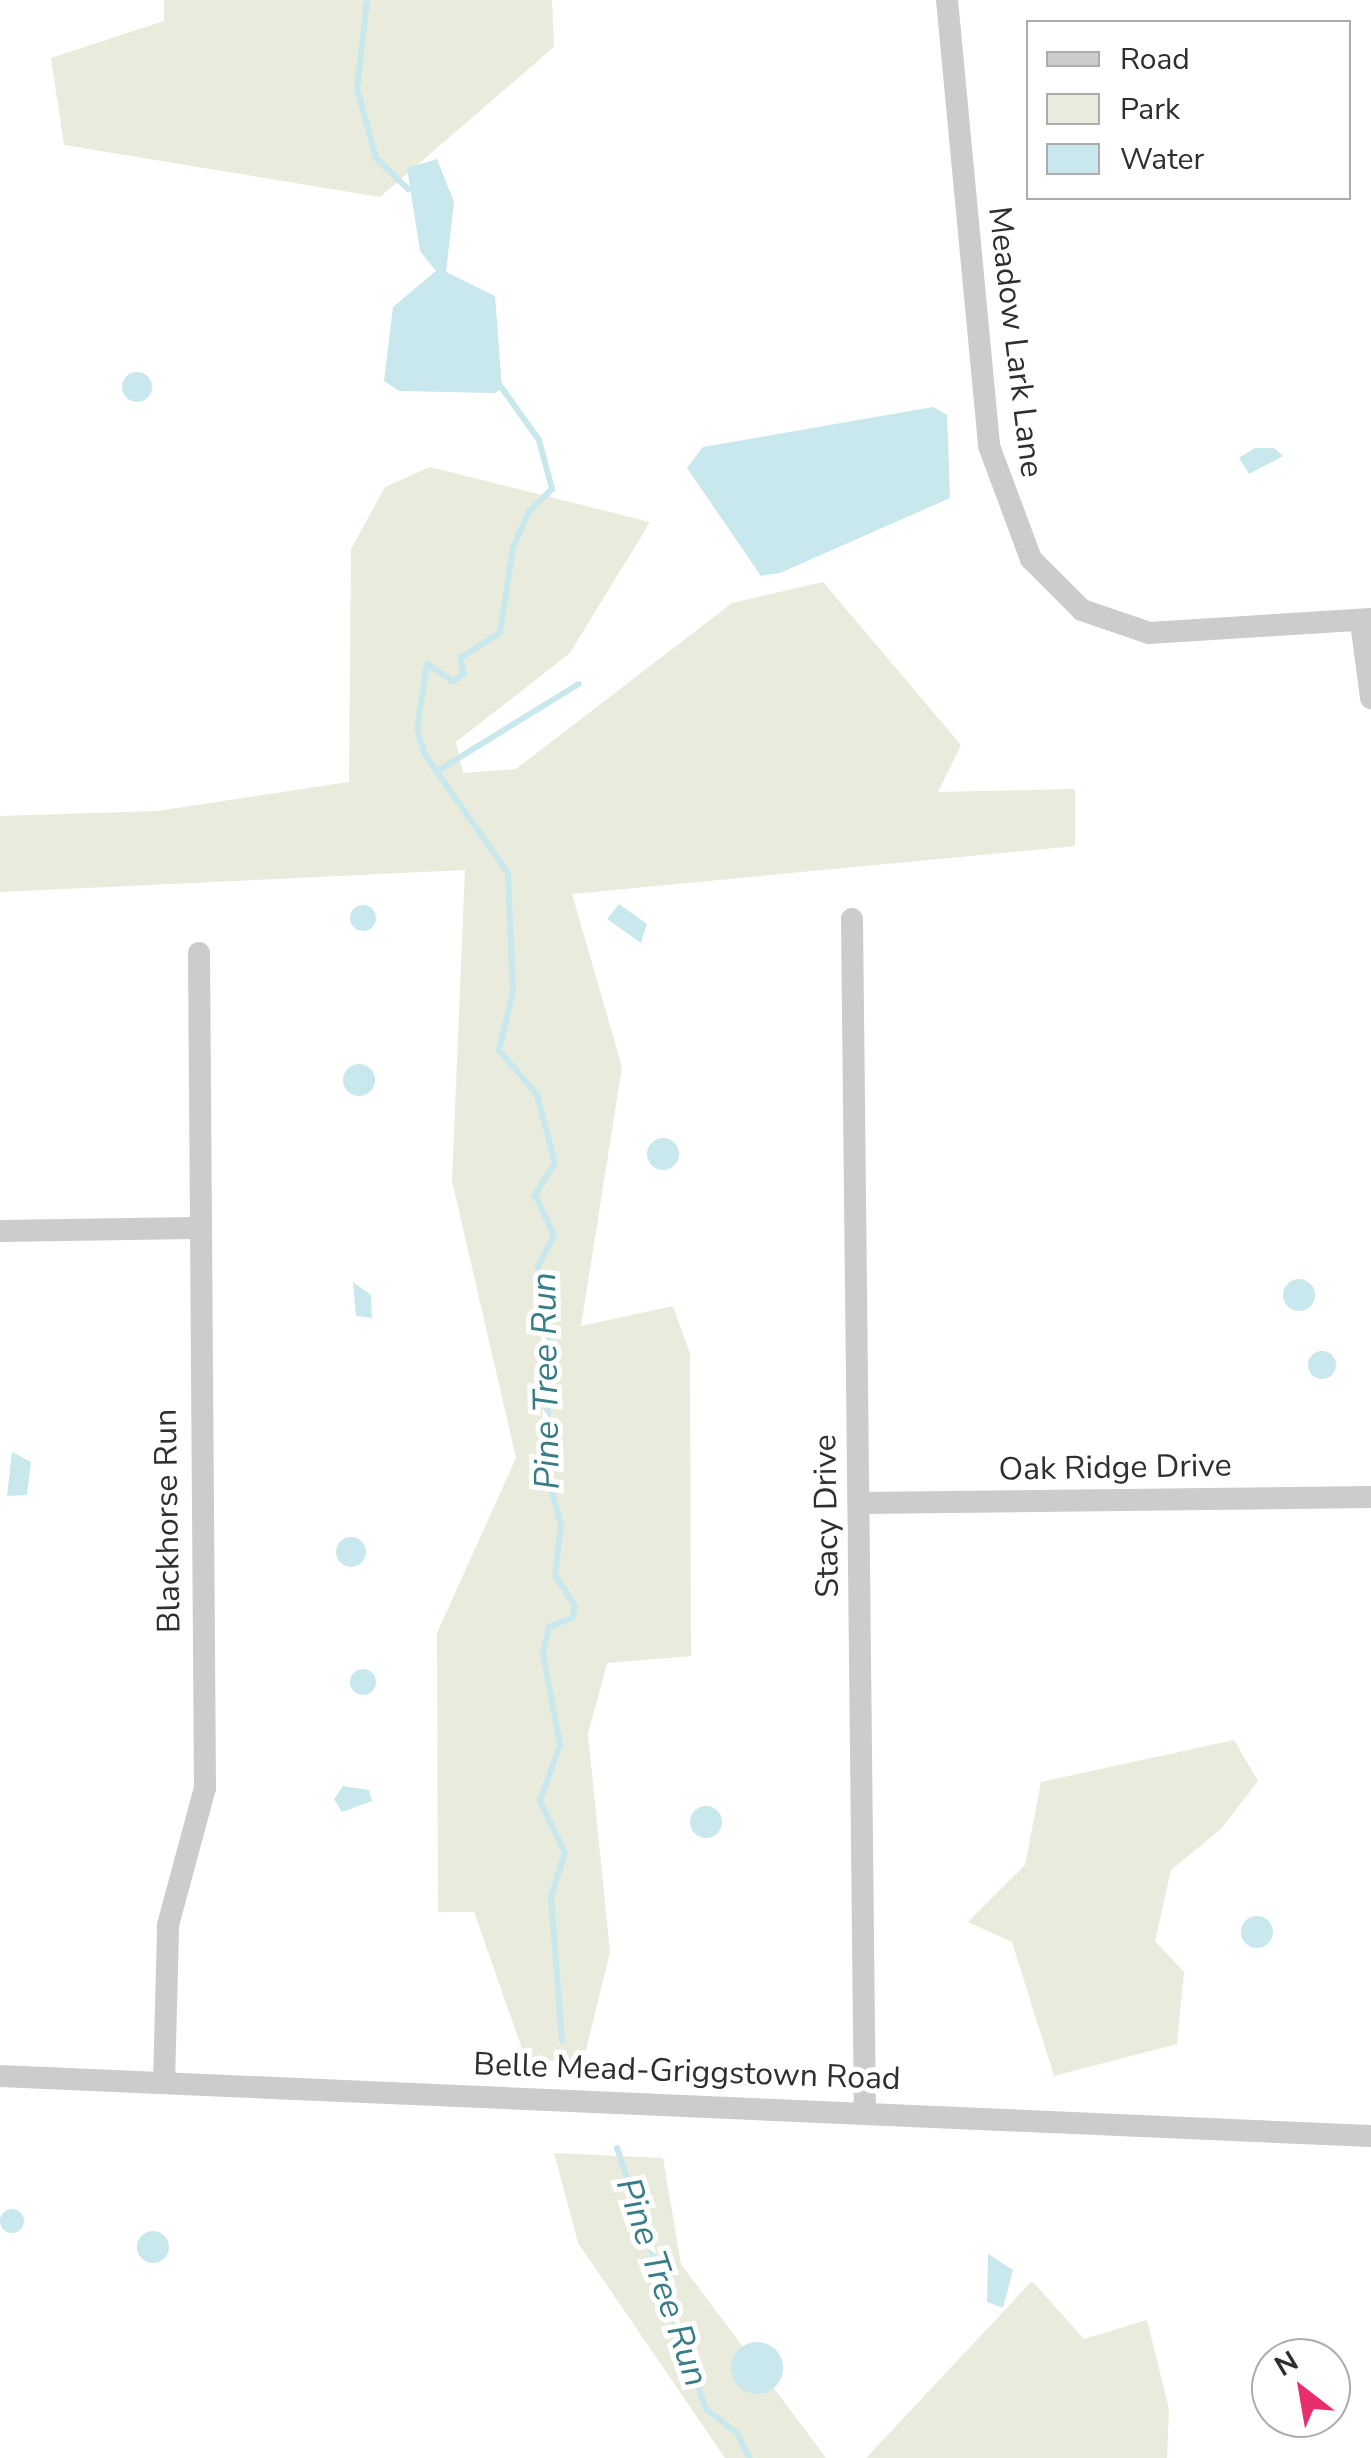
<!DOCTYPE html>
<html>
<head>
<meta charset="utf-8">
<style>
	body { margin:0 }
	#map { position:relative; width:1371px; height:2458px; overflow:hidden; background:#fff; font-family:"Nunito Sans",sans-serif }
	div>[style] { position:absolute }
	.green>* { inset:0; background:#e9ecdc }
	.water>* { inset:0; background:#c8e8ed }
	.round { border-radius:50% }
	.stream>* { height:6px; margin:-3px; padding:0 3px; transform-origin:3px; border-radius:3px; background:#c8e8ed }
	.minor>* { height:22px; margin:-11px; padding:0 11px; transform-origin:11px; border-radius:11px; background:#ccc }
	span { translate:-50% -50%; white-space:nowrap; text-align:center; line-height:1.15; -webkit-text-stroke:10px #fff; paint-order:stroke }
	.street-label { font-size:32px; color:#2f2f2f }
	.water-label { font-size:35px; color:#377c86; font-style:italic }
	.legend { position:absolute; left:1026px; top:20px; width:325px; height:180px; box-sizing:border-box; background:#fff; border:2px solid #acacac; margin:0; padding:12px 18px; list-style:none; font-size:30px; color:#2f2f2f }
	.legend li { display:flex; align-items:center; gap:20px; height:50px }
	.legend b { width:50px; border:2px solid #acacac }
	.north { position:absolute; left:1251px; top:2338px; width:100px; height:100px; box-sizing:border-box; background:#fff; border:2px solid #acacac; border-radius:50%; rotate:329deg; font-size:28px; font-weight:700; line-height:40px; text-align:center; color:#2f2f2f }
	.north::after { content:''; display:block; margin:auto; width:35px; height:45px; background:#e82e6d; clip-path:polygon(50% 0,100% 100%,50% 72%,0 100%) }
</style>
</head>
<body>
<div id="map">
	<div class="green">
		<i style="clip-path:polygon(164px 0,552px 0,554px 47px,380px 197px,64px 145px,51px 58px,164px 21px)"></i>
		<i style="clip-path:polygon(430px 467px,650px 522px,570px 653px,456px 742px,463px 773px,516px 769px,732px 603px,823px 582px,961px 745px,938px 792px,1075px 789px,1075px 846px,572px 894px,622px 1067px,581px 1326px,673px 1306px,690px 1354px,691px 1656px,607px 1663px,588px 1734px,610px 1952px,583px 2062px,526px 2060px,474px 1912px,438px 1912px,437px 1633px,516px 1458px,452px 1181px,465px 870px,0 892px,0 816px,157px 811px,349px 782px,351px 549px,385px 487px)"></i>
		<i style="clip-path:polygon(1234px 1740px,1258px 1781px,1221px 1829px,1171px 1870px,1155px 1941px,1184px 1972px,1177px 2044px,1054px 2076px,1012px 1942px,968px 1922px,1025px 1865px,1041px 1782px)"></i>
		<i style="clip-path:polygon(554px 2153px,663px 2158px,681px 2264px,826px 2458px,725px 2458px,578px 2243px)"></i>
		<i style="clip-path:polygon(1032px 2281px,1084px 2339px,1147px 2320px,1169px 2409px,1167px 2458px,866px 2458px)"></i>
	</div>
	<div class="water">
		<i style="clip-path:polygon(437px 159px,454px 202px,446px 272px,495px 296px,502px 388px,495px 393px,399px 391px,384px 381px,393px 307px,436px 271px,420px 251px,407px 168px)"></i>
		<i class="round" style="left:122px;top:372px;width:30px;height:30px"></i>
		<i style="clip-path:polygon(933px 407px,947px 415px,950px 498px,780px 573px,761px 576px,687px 468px,703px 447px)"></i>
		<i style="clip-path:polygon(1255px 448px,1274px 448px,1283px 456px,1249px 474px,1239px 458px)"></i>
		<i style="clip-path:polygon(619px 904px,647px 924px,641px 943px,607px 919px)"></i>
		<i class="round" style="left:350px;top:905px;width:26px;height:26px"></i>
		<i class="round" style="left:343px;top:1064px;width:32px;height:32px"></i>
		<i class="round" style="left:647px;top:1138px;width:32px;height:32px"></i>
		<i class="round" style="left:1283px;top:1279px;width:32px;height:32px"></i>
		<i style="clip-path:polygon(353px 1282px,371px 1295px,372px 1318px,356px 1316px)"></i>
		<i class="round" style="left:1308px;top:1351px;width:28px;height:28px"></i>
		<i style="clip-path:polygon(12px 1452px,31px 1462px,27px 1495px,7px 1496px)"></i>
		<i class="round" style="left:336px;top:1537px;width:30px;height:30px"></i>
		<i class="round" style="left:350px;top:1669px;width:26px;height:26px"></i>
		<i style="clip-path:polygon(343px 1786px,369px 1790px,372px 1801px,342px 1812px,334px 1799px)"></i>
		<i class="round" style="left:690px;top:1806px;width:32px;height:32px"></i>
		<i class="round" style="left:1241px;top:1916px;width:32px;height:32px"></i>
		<i class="round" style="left:0;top:2209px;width:24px;height:24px"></i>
		<i class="round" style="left:137px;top:2231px;width:32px;height:32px"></i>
		<i style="clip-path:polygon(988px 2254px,1013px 2270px,1003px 2308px,987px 2302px)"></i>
		<i class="round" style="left:731px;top:2342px;width:52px;height:52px"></i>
	</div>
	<div class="stream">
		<i style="left:367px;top:0;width:90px;rotate:96.4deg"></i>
		<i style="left:357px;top:89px;width:72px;rotate:74.6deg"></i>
		<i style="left:376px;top:158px;width:45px;rotate:44.1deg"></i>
		<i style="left:499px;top:384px;width:69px;rotate:54.5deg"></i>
		<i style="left:539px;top:440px;width:51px;rotate:75.1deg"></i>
		<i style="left:552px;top:489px;width:32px;rotate:136deg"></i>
		<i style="left:529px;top:511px;width:40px;rotate:113.4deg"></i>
		<i style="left:513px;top:548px;width:86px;rotate:98.7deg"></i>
		<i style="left:500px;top:633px;width:47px;rotate:148deg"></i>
		<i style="left:460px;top:658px;width:16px;rotate:76deg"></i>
		<i style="left:464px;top:674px;width:13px;rotate:148deg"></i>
		<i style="left:453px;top:681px;width:31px;rotate:-147deg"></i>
		<i style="left:427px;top:664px;width:66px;rotate:98.7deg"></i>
		<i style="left:417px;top:729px;width:27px;rotate:73deg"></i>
		<i style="left:425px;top:755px;width:144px;rotate:54.9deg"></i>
		<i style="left:508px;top:873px;width:119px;rotate:87.6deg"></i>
		<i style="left:513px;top:992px;width:60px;rotate:103.6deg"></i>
		<i style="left:499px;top:1050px;width:59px;rotate:49.8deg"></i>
		<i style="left:537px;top:1095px;width:70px;rotate:75.2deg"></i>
		<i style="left:555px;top:1163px;width:38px;rotate:122deg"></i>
		<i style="left:535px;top:1195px;width:44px;rotate:64.6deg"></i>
		<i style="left:554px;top:1235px;width:35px;rotate:117deg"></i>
		<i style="left:538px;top:1266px;width:69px;rotate:81.6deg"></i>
		<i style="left:548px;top:1334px;width:140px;rotate:90.4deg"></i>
		<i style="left:547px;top:1474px;width:53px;rotate:74.6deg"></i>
		<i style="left:561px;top:1525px;width:50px;rotate:96.8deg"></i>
		<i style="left:555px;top:1575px;width:37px;rotate:57deg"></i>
		<i style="left:575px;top:1606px;width:12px;rotate:104deg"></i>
		<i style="left:572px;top:1618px;width:25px;rotate:159deg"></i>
		<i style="left:549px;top:1627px;width:27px;rotate:103deg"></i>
		<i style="left:543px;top:1653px;width:94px;rotate:79.5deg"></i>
		<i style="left:560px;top:1745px;width:59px;rotate:109.7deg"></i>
		<i style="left:540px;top:1801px;width:58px;rotate:64.3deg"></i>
		<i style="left:565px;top:1853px;width:45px;rotate:108deg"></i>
		<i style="left:551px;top:1896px;width:145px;rotate:85.7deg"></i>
		<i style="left:439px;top:770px;width:164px;rotate:-31.6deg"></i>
		<i style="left:617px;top:2148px;width:276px;rotate:71.2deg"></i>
		<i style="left:706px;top:2409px;width:39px;rotate:38deg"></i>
		<i style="left:737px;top:2433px;width:28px;rotate:64deg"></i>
	</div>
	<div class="minor">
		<i style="left:947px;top:0;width:448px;rotate:84.6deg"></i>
		<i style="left:989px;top:446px;width:121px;rotate:69.6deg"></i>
		<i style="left:1031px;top:559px;width:72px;rotate:45deg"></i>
		<i style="left:1082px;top:610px;width:71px;rotate:18.9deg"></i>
		<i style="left:1149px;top:633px;width:222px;rotate:-3.6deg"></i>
		<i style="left:1361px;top:622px;width:77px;rotate:82.5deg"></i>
		<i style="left:852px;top:919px;width:1193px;rotate:89.38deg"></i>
		<i style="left:0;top:1231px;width:195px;rotate:-0.9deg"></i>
		<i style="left:859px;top:1503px;width:512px;rotate:-0.67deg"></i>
		<i style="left:0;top:2076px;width:1372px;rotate:2.51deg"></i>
		<i style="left:164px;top:2083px;width:158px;rotate:-88.5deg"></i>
		<i style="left:168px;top:1925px;width:142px;rotate:-74.9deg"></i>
		<i style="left:205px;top:1788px;width:835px;rotate:-90.41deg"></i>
	</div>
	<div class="street-label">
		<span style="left:1015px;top:342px;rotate:83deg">Meadow Lark Lane</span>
		<span style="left:1115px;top:1468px;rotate:-1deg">Oak Ridge Drive</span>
		<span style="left:827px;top:1516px;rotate:-91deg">Stacy Drive</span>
		<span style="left:168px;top:1521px;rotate:-91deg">Blackhorse Run</span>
		<span style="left:687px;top:2072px;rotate:2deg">Belle Mead-Griggstown Road</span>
	</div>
	<div class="water-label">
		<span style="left:546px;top:1381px;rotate:-91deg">Pine Tree Run</span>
		<span style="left:662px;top:2282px;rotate:71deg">Pine Tree Run</span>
	</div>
	<ul class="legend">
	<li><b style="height:12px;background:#ccc"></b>Road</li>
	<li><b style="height:28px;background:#e9ecdc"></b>Park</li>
	<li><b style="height:28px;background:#c8e8ed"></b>Water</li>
	</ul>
	<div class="north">N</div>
</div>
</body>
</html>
